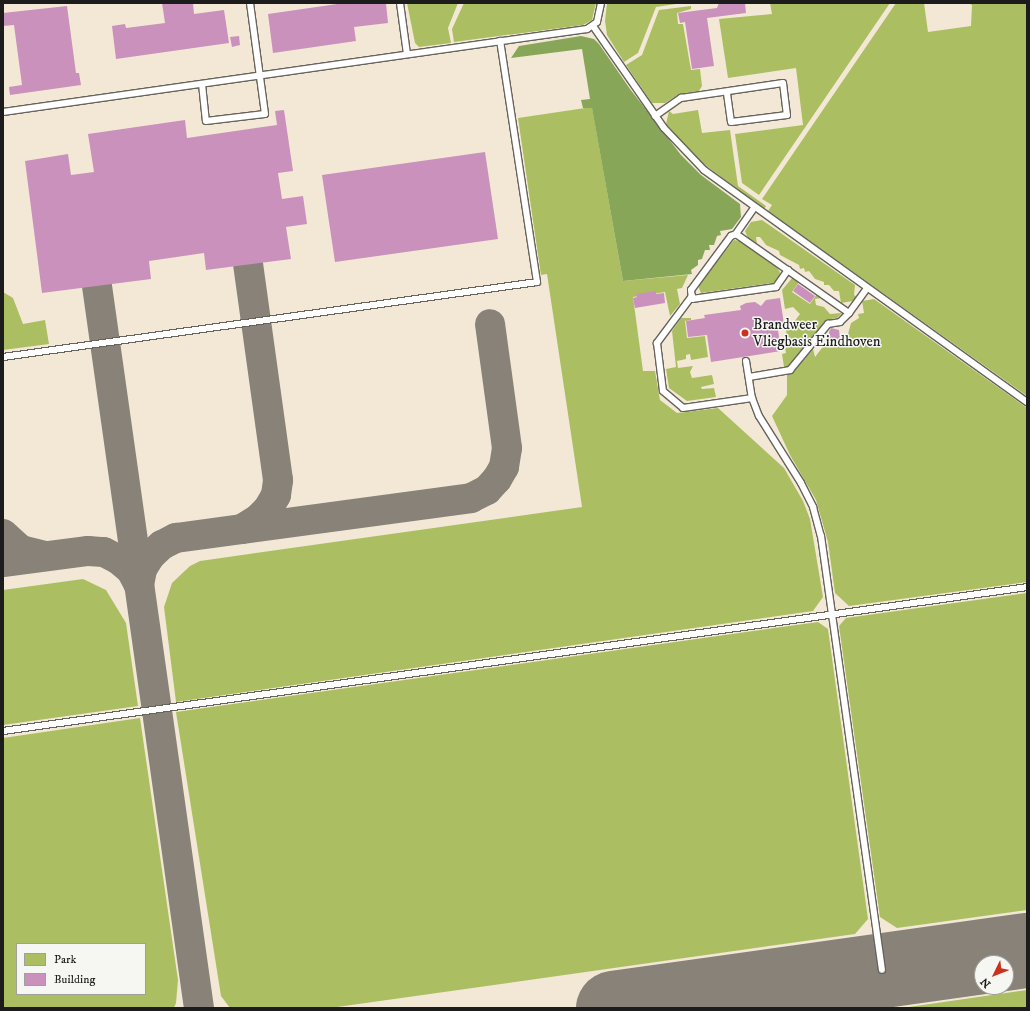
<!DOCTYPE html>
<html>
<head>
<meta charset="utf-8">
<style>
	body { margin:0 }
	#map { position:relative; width:1030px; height:1011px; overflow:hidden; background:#f3e8d5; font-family:"IM FELL DW Pica",serif }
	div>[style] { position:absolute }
	.green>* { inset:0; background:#abbf62 }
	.forest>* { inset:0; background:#88a658 }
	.taxiway>* { height:30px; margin:-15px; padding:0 15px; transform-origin:15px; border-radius:15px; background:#888278 }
	.runway>* { height:75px; margin:-37.5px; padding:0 37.5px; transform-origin:37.5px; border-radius:37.5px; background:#888278 }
	.building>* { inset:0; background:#ca91bc }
	.roads { filter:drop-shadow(1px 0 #67635d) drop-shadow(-1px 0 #67635d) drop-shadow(0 1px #67635d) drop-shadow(0 -1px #67635d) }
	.lane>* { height:6px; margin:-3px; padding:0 3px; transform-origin:3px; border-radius:3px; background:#fff }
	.dots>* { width:11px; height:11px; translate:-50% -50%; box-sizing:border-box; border:2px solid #f6f6f2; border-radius:50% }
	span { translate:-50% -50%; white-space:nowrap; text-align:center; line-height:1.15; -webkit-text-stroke:3px #f6f6f2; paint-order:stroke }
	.poi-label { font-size:15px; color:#1c1c1c }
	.left { translate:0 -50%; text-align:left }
	.frame { position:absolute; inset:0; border:4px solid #1c1c1c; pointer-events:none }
	.legend { position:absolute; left:16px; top:943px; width:130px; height:52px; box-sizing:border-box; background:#f6f6f2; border:1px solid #9f9f9c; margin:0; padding:5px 7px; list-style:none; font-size:12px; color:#1c1c1c }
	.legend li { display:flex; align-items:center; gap:8px; height:20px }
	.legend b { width:20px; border:1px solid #9f9f9c }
	.north { position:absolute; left:974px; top:955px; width:40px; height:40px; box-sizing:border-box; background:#f6f6f2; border:1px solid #9f9f9c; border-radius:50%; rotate:227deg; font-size:11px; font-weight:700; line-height:16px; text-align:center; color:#1c1c1c }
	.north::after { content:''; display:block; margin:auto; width:14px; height:18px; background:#c8321e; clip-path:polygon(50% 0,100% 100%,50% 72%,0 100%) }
</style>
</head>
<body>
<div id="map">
	<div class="green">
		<i style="clip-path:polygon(407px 3px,458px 3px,448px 28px,451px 43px,419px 47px,415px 43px)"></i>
		<i style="clip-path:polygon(464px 3px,596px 3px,592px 20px,583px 25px,454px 42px,452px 29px)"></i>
		<i style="clip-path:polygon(607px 3px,683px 3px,656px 7px,638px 53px,624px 62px,607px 35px,605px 21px)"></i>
		<i style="clip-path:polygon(770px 3px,890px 3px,759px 195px,742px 183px,735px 134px,803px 125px,796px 68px,728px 78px,719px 19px,772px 14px)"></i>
		<i style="clip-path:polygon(896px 3px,924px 3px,928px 32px,971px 26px,972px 5px,968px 3px,1027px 3px,1027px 396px,768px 211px,772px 205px,762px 199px)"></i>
		<i style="clip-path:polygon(691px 6px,691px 9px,677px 13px,678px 24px,683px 24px,691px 70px,700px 69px,702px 86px,699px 91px,679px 94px,665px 103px,652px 103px,626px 65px,642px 55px,659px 10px)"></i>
		<i style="clip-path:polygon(592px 107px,623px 281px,688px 275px,682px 288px,677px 289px,680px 304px,670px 316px,665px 292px,633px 297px,643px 371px,655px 371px,660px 400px,677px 413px,718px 408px,784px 468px,803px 501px,810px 519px,823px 597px,813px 611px,176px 702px,164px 607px,172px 583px,190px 566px,200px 561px,582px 507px,547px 274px,541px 275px,518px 118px)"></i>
		<i style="clip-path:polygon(698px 110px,702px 133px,730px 130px,738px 186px,766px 206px,764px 209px,700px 161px,666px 124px,669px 111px,673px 114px)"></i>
		<i style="clip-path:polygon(762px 220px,855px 285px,854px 295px,857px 297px,853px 301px,841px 303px,839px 291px,834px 291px,829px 285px,824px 285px,824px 282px,815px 279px,809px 271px,805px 272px,804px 268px,800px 269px,799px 265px,780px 255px,779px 251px,766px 245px,760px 237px,756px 237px,757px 244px,748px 238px,745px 231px,751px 222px)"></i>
		<i style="clip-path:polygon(734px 240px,740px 241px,776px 266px,780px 272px,779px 278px,773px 283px,701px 293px,698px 286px)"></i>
		<i style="clip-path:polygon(793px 277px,799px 282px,792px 292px,810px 304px,817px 294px,822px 298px,815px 299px,816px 305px,824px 307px,830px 314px,842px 313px,837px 318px,826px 320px,794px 362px,787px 368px,784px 367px,782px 354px,786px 353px,785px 348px,788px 347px,786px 330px,791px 330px,791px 326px,800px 314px,793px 307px,785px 309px,782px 290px)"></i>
		<i style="clip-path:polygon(3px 292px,13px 298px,23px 324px,45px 320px,49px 344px,3px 350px)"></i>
		<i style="clip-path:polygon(874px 299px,1027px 408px,1027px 582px,849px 606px,835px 593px,828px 542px,816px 500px,790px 455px,772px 416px,787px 395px,787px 375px,796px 369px,813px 349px,815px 357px,825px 344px,843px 341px,843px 335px,848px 334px,851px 323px,859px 318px,858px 314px,864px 313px,862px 301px)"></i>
		<i style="clip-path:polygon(681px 318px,691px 318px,691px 320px,685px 321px,687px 338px,705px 336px,708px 357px,691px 360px,690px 354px,686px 355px,686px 359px,677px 361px,678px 368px,693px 366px,690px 372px,692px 378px,712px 375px,714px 384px,701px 387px,702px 389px,714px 388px,716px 397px,687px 401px,669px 388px,666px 369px,676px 367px,672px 331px)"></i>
		<i style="clip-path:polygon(83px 579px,106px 590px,126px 623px,138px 706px,3px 725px,3px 590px)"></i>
		<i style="clip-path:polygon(1027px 593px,1027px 910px,897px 928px,880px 917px,839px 626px,846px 618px)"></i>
		<i style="clip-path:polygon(818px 622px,828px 629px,868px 919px,855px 934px,330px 1008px,230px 1008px,221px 996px,176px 712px)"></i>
		<i style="clip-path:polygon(evenodd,140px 718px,178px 980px,176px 1003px,174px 1008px,3px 1008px,3px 738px,140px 718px,17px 944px,145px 944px,145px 994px,17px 994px,17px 944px)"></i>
		<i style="clip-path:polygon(1027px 990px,1027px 1008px,902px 1008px)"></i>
	</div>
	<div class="forest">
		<i style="clip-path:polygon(581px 36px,594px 39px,599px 44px,630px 89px,681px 155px,701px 175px,740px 204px,741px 217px,732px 229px,720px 231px,721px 235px,717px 236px,714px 245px,709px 245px,710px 250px,705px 250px,702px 259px,698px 260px,698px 265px,691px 270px,692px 274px,623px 281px,592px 108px,583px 108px,581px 100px,590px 99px,582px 49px,511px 58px,519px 46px)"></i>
	</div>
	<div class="taxiway">
		<i style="left:97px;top:286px;width:729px;rotate:81.96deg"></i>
		<i style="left:242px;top:529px;width:19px;rotate:-32deg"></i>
		<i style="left:258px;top:519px;width:14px;rotate:-45deg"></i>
		<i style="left:268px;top:509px;width:16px;rotate:-60deg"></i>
		<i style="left:276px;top:495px;width:15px;rotate:-82deg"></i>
		<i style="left:278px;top:480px;width:217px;rotate:-97.9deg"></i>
		<i style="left:3px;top:534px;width:24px;rotate:42deg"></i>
		<i style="left:21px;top:550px;width:25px;rotate:14deg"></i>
		<i style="left:3px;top:562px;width:86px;rotate:-7.4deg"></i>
		<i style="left:88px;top:551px;width:16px;rotate:4deg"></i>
		<i style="left:104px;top:552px;width:16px;rotate:27deg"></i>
		<i style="left:118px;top:559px;width:17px;rotate:40deg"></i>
		<i style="left:131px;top:570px;width:17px;rotate:62deg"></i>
		<i style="left:139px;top:585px;width:16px;rotate:-79deg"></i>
		<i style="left:142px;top:569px;width:15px;rotate:-58deg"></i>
		<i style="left:150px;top:556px;width:16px;rotate:-43deg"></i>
		<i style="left:162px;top:545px;width:16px;rotate:-27deg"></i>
		<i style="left:176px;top:538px;width:298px;rotate:-7.7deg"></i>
		<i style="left:471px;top:498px;width:18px;rotate:-27deg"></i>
		<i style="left:487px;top:490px;width:15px;rotate:-48deg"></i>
		<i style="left:497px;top:479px;width:14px;rotate:-60deg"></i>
		<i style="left:504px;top:467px;width:19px;rotate:-81deg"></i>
		<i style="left:507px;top:448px;width:125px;rotate:-97.8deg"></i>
	</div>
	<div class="runway">
		<i style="left:613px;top:1008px;width:418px;rotate:-8deg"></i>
	</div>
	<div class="building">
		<i style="clip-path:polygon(162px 3px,193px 3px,194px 14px,224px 10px,229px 43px,116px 59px,112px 26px,125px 24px,126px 28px,165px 23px)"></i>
		<i style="clip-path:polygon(344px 3px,386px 3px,388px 23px,354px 27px,356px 41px,273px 53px,268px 14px)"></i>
		<i style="clip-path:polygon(719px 3px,745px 3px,746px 13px,707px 18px,714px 66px,692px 69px,685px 22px,680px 23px,678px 13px,717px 8px)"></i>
		<i style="clip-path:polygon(67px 6px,76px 73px,79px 73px,81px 85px,10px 95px,9px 87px,22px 85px,14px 25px,3px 26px,3px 13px)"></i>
		<i style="clip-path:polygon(239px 36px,240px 45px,232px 47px,230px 37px)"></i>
		<i style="clip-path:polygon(284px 110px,293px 171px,278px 173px,282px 199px,303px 196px,307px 224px,286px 227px,291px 259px,206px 270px,204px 253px,149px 261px,151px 279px,42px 293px,25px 161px,68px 154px,71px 175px,94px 172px,88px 134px,185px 120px,187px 138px,277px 125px,275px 111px)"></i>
		<i style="clip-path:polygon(485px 152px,498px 239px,335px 262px,322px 175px)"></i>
		<i style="clip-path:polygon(798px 284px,815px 296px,810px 303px,793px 291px)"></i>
		<i style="clip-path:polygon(656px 291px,656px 294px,664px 293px,665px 303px,635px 308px,633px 298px,637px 297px,636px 294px)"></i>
		<i style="clip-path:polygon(780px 298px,784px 324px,778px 330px,781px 351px,711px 362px,707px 335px,688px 337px,686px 321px,705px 318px,704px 315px,741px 310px,740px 306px,746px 303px,755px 302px,761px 306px,766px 300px)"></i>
		<i style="clip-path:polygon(831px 328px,839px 330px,840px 339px,830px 340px,829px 332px)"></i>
	</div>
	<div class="roads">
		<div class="lane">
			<i style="left:400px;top:3px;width:51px;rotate:82.2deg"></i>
			<i style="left:593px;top:26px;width:124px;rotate:55.2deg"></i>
			<i style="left:664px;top:128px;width:58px;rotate:46.4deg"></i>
			<i style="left:704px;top:170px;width:398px;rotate:35.7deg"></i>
			<i style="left:202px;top:84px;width:37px;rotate:84deg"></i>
			<i style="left:206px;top:121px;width:59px;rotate:-6.8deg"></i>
			<i style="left:265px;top:114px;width:112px;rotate:-97.7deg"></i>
			<i style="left:3px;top:112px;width:590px;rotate:-8.09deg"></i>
			<i style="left:587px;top:29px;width:12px;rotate:-35deg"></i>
			<i style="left:597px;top:22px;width:19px;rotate:-78deg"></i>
			<i style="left:655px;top:116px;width:32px;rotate:-35deg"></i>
			<i style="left:681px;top:98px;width:103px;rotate:-8.4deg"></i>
			<i style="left:783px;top:83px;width:32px;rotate:83deg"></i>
			<i style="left:787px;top:115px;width:56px;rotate:172.9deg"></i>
			<i style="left:731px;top:122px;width:30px;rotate:-98deg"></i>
			<i style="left:754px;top:208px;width:32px;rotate:125deg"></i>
			<i style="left:736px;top:234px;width:138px;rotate:35deg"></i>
			<i style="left:849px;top:313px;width:31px;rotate:-54deg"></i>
			<i style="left:736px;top:234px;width:5px;rotate:158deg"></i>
			<i style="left:731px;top:236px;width:67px;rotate:126.5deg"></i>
			<i style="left:691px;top:290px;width:9px;rotate:84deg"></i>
			<i style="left:692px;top:299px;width:85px;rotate:-8.1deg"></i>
			<i style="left:776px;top:287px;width:21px;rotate:-55deg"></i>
			<i style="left:692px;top:296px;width:59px;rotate:126.7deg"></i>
			<i style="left:657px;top:343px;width:48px;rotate:82.9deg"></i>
			<i style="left:663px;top:391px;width:26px;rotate:40deg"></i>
			<i style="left:683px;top:408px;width:70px;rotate:-8.2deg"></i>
			<i style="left:3px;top:357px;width:539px;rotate:-7.99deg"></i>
			<i style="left:537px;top:282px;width:244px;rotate:-98.7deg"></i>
			<i style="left:746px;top:361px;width:37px;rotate:81deg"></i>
			<i style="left:752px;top:398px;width:19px;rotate:69deg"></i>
			<i style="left:759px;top:416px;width:79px;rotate:57.9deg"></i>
			<i style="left:801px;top:483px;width:27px;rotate:63deg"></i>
			<i style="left:813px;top:507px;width:30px;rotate:75deg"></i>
			<i style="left:821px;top:536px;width:438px;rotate:82deg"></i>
			<i style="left:749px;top:377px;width:42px;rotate:-9.7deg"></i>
			<i style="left:790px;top:370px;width:60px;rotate:-50.4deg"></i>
			<i style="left:828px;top:324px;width:12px;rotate:-9deg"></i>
			<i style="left:840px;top:322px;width:13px;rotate:-45deg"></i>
			<i style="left:3px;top:731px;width:1034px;rotate:-8deg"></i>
		</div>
	</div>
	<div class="dots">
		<i style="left:745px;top:333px;background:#c8321e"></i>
	</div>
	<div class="poi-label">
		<span class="left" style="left:753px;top:333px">Brandweer<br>Vliegbasis Eindhoven</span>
	</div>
	<div class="frame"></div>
	<ul class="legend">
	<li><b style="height:11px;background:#abbf62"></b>Park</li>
	<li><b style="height:11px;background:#ca91bc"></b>Building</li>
	</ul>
	<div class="north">N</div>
</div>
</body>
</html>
